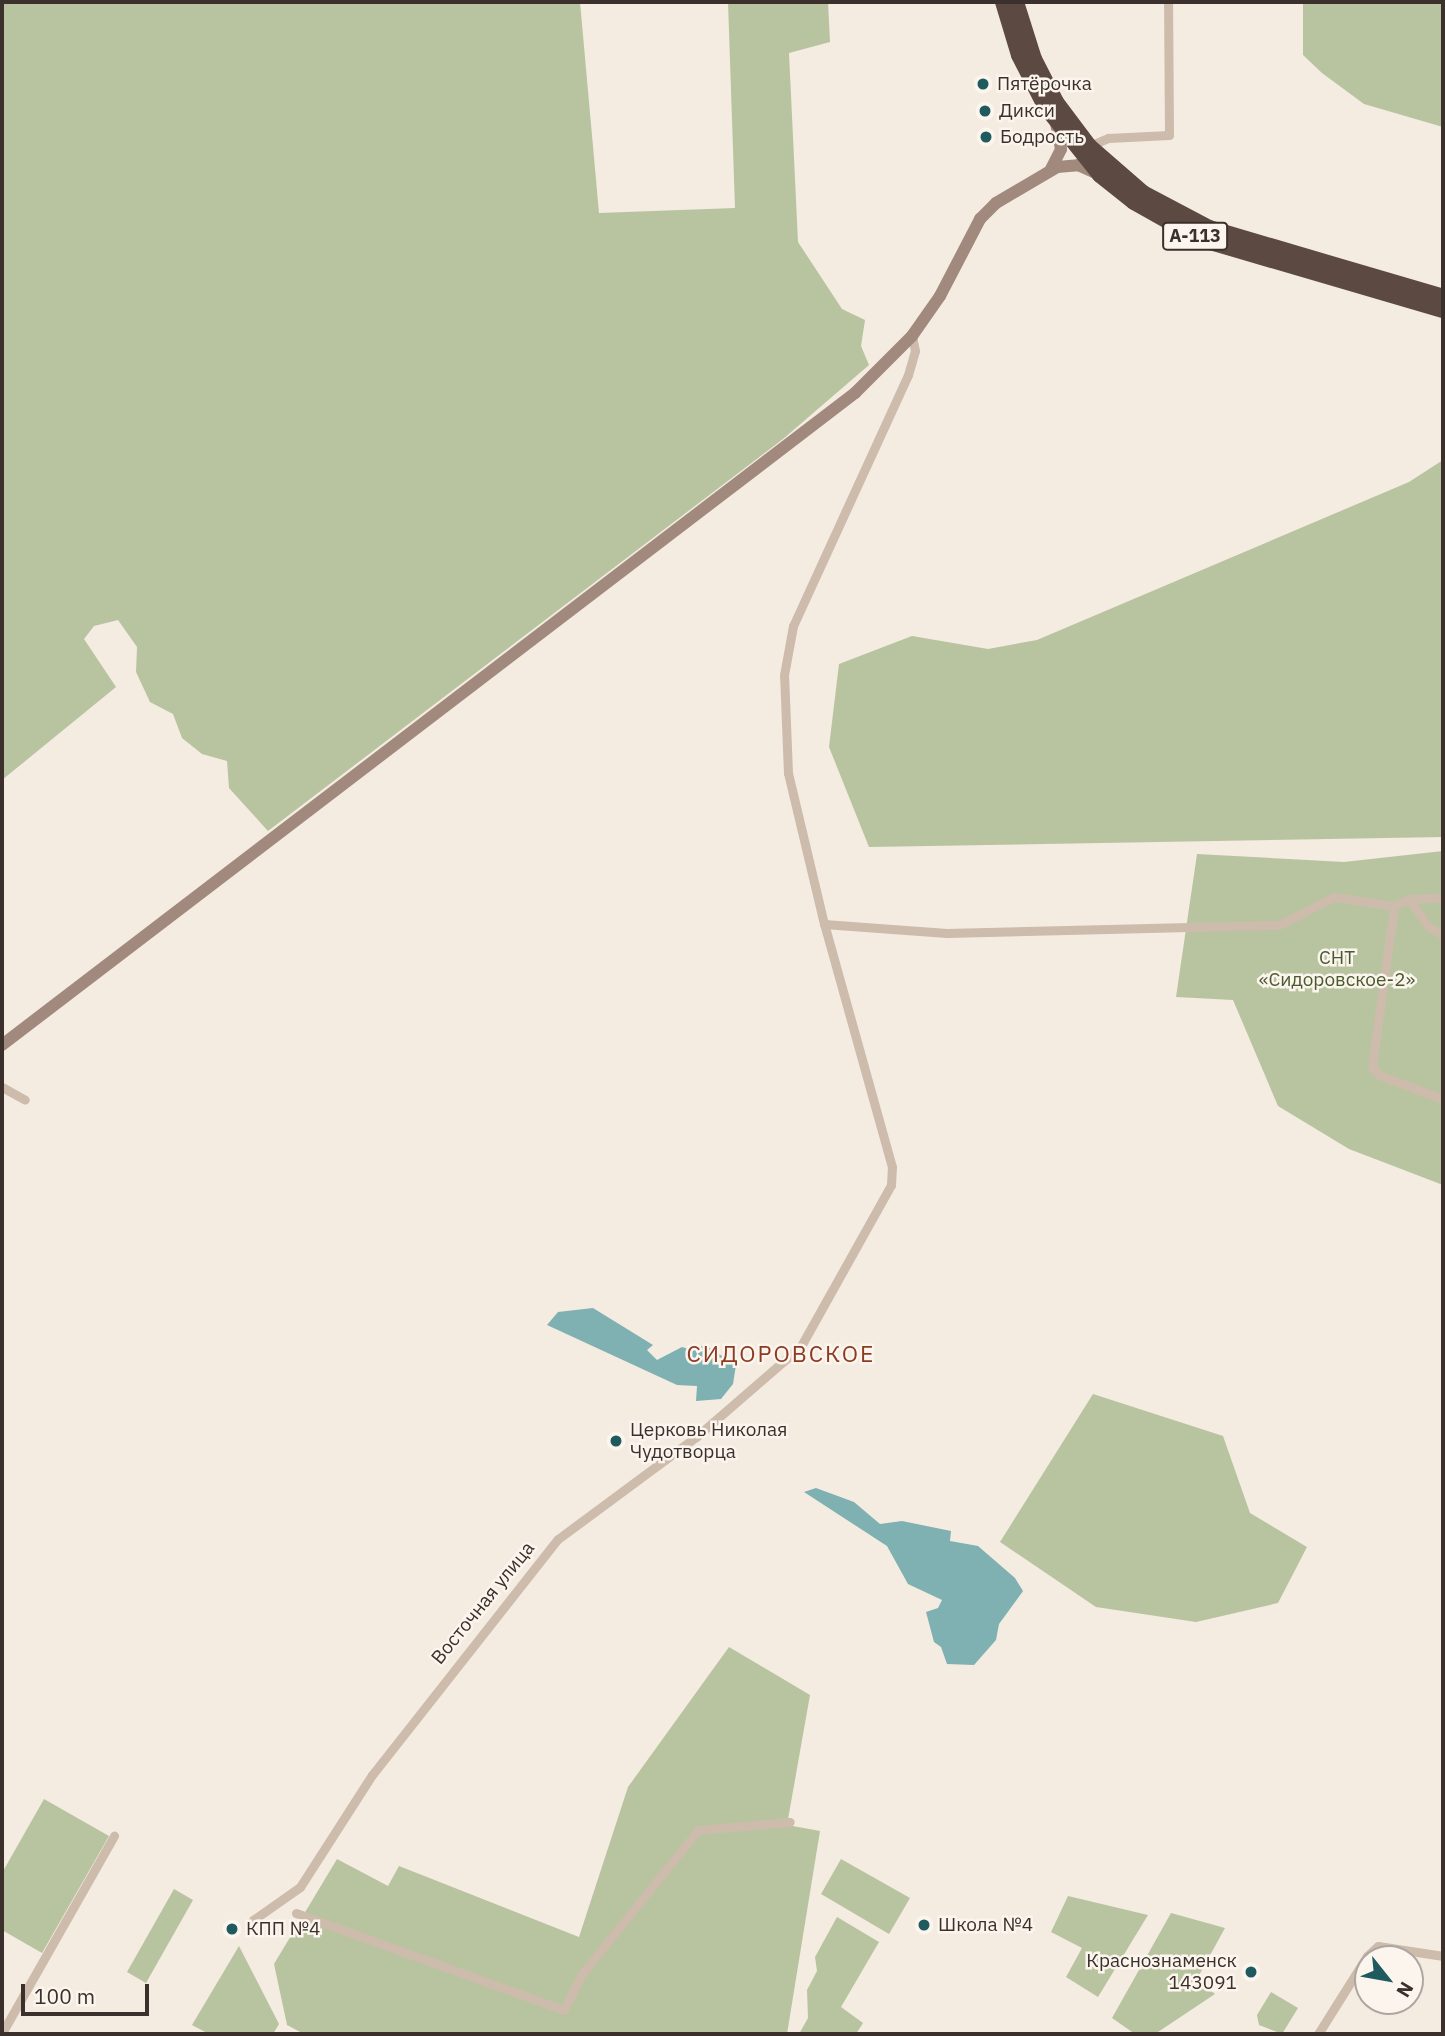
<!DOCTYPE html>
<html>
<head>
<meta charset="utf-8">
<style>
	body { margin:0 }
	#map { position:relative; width:1445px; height:2036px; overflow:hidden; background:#f4ebe1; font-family:"IBM Plex Sans",sans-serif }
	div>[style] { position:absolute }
	.green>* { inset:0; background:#b8c4a0 }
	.water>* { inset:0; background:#7fb0b2 }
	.street>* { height:9px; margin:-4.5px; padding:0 4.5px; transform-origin:4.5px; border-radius:4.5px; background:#cdbbac }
	.secondary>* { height:12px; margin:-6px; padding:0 6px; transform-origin:6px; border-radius:6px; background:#a18a7d }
	.highway>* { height:16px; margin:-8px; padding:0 8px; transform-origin:8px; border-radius:8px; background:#5c4a42 }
	.dots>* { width:19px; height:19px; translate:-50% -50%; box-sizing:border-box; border:4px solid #fbf5ee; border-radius:50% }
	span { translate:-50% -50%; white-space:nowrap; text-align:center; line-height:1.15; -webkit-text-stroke:5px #fbf5ee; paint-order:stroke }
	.shield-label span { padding:2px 5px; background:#fbf5ee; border:2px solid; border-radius:5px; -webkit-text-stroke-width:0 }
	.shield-label { font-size:18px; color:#3b302b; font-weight:700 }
	.poi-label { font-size:19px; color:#3b302b }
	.left { translate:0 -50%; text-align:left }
	.right { translate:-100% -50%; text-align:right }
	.park-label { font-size:19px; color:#4a5a2e }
	.street-label { font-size:19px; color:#3b302b }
	.quarter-label { font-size:23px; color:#8c3b22; letter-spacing:2px }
	.frame { position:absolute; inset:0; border:4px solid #3b302b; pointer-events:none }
	.north { position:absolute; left:1354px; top:1945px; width:70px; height:70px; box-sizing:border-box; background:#fbf5ee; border:2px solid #aea6a0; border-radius:50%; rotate:121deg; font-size:19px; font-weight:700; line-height:28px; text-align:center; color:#3b302b }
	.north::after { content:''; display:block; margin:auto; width:24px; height:32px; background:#1f5a5e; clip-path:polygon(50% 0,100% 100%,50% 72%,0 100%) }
	.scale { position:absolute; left:21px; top:1984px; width:128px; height:32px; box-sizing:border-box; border:4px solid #3b302b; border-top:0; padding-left:9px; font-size:21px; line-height:24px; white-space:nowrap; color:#3b302b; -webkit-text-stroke:5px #fbf5ee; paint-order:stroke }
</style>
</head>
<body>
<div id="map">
	<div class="green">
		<i style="clip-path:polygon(2px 2px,580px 2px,599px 213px,735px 208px,728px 2px,828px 2px,830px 42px,789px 53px,798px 242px,842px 309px,865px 320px,861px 346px,869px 365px,783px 439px,268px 831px,229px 788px,227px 761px,202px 754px,182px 738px,173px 714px,150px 702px,136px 672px,137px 647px,118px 620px,94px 626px,84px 639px,116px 687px,2px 780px)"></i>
		<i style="clip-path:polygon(1303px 2px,1443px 2px,1443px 127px,1364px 104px,1322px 73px,1303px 55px)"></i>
		<i style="clip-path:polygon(1443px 460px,1443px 837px,869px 847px,829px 747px,839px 664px,912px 636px,988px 649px,1037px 640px,1409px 482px)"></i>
		<i style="clip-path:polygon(1443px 851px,1443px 1185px,1349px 1149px,1278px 1106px,1233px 1000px,1176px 997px,1197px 854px,1344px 862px)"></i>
		<i style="clip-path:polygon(1093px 1394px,1223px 1436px,1250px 1513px,1307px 1547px,1278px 1603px,1196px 1622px,1096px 1607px,1000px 1542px)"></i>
		<i style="clip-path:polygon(729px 1647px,810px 1695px,787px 1825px,820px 1831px,787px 2034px,304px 2034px,287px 2025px,274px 1964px,337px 1859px,388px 1886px,399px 1866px,579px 1937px,628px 1787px)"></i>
		<i style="clip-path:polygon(44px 1799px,109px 1836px,42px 1953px,2px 1930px,2px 1873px)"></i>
		<i style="clip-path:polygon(841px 1859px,910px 1898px,889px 1934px,821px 1894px)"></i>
		<i style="clip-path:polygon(174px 1889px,193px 1900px,146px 1983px,127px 1972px)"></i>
		<i style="clip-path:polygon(1068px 1896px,1148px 1915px,1098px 1997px,1066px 1977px,1082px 1948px,1051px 1932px)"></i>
		<i style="clip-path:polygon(1171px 1913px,1225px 1928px,1197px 1979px,1215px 1994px,1155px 2034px,1135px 2034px,1112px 2018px)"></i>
		<i style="clip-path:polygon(837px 1917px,879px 1942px,841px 2007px,863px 2023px,856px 2034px,799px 2034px,808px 2018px,807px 1990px,817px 1971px,815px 1957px)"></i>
		<i style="clip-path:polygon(239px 1946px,279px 2024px,273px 2034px,209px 2034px,192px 2025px)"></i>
		<i style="clip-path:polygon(1271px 1992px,1298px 2008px,1282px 2034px,1259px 2025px,1257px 2015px)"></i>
	</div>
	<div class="water">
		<i style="clip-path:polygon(593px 1308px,653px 1345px,647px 1350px,657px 1360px,682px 1347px,692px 1350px,705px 1345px,736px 1365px,733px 1384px,721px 1399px,696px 1401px,697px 1386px,677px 1385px,547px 1325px,558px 1312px)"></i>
		<i style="clip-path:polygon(816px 1488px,854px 1502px,880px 1524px,902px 1521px,951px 1531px,950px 1541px,978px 1546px,1015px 1578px,1023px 1591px,999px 1624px,996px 1640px,974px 1665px,947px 1664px,941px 1647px,934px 1642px,926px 1612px,938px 1608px,942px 1600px,908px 1584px,887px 1546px,804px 1492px)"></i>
	</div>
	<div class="street">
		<i style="left:1089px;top:146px;width:21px;rotate:-23deg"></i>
		<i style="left:1108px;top:138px;width:61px;rotate:-2.8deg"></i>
		<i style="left:1169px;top:135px;width:133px;rotate:-90.4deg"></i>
		<i style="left:1409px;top:899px;width:33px;rotate:55deg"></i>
		<i style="left:1428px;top:926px;width:17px;rotate:31deg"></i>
		<i style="left:1394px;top:906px;width:162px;rotate:97.8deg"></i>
		<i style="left:1372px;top:1067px;width:11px;rotate:49deg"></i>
		<i style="left:1379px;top:1075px;width:68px;rotate:20.6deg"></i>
		<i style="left:824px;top:924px;width:123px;rotate:4.2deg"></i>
		<i style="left:947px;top:933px;width:332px;rotate:-1.4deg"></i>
		<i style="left:1279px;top:925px;width:62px;rotate:-27deg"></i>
		<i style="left:1334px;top:897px;width:61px;rotate:8.5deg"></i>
		<i style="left:1394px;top:906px;width:17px;rotate:-25deg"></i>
		<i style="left:1409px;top:899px;width:34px;rotate:-3deg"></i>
		<i style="left:2px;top:1087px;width:26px;rotate:29deg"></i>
		<i style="left:296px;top:1913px;width:285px;rotate:19.9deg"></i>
		<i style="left:564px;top:2010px;width:39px;rotate:-64deg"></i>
		<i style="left:581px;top:1975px;width:186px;rotate:-51.1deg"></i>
		<i style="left:698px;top:1830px;width:92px;rotate:-5deg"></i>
		<i style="left:253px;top:1920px;width:57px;rotate:-35.1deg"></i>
		<i style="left:300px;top:1887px;width:133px;rotate:-57.3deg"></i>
		<i style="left:372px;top:1775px;width:300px;rotate:-51.8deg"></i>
		<i style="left:558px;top:1539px;width:172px;rotate:-36.5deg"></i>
		<i style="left:696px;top:1437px;width:139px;rotate:-40.9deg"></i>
		<i style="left:801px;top:1346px;width:184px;rotate:-60.8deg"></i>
		<i style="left:891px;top:1185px;width:18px;rotate:-87deg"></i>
		<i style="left:892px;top:1167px;width:252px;rotate:-105.6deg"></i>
		<i style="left:824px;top:924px;width:155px;rotate:-103.4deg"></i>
		<i style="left:788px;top:773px;width:98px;rotate:-92.3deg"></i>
		<i style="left:784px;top:675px;width:50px;rotate:-79.6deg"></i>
		<i style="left:793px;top:626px;width:276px;rotate:-65.4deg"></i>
		<i style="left:908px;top:375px;width:25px;rotate:-74deg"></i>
		<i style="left:915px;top:351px;width:15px;rotate:-101deg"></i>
		<i style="left:2px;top:2033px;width:227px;rotate:-60.4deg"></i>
		<i style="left:1318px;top:2034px;width:92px;rotate:-57.9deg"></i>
		<i style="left:1367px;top:1956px;width:15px;rotate:-42deg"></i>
		<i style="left:1378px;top:1946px;width:66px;rotate:8.7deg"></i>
	</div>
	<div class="secondary">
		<i style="left:1051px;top:169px;width:22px;rotate:-63deg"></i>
		<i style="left:1061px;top:149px;width:26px;rotate:-101deg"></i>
		<i style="left:2px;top:1045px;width:1074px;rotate:-37.39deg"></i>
		<i style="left:855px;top:393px;width:81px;rotate:-45deg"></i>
		<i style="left:912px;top:336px;width:49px;rotate:-55deg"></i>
		<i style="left:940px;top:296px;width:87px;rotate:-62.5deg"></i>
		<i style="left:980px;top:219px;width:23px;rotate:-45deg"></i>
		<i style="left:996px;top:203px;width:71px;rotate:-30.5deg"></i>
		<i style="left:1057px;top:167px;width:21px;rotate:-5deg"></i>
		<i style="left:1078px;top:165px;width:22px;rotate:24deg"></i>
	</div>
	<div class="highway">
		<i style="left:1003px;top:2px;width:55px;rotate:73.2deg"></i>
		<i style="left:1019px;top:55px;width:57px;rotate:63deg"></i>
		<i style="left:1045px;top:106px;width:88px;rotate:51.4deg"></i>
		<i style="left:1100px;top:175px;width:43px;rotate:38.5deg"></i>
		<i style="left:1134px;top:202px;width:76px;rotate:29.3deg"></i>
		<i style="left:1200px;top:239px;width:253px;rotate:16.3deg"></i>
		<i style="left:1016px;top:2px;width:60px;rotate:72.5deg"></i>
		<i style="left:1034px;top:59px;width:48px;rotate:62.9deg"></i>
		<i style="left:1056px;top:102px;width:55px;rotate:53.1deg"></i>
		<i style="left:1089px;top:146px;width:72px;rotate:41deg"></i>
		<i style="left:1143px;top:193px;width:75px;rotate:27.9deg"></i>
		<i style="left:1209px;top:228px;width:244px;rotate:16.4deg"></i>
	</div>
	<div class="dots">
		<i style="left:983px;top:84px;background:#1f5a5e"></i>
		<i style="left:985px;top:111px;background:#1f5a5e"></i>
		<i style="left:986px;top:137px;background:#1f5a5e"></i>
		<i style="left:616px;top:1441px;background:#1f5a5e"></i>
		<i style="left:924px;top:1925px;background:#1f5a5e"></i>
		<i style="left:232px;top:1929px;background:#1f5a5e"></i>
		<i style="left:1251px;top:1972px;background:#1f5a5e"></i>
	</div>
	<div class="shield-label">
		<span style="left:1195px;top:236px">А-113</span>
	</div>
	<div class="poi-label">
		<span class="left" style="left:997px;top:84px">Пятёрочка</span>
		<span class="left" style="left:999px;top:111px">Дикси</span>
		<span class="left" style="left:1000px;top:137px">Бодрость</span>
		<span class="left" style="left:630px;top:1441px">Церковь Николая<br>Чудотворца</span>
		<span class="left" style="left:938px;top:1925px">Школа №4</span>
		<span class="left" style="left:246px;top:1929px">КПП №4</span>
		<span class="right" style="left:1237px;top:1972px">Краснознаменск<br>143091</span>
	</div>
	<div class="park-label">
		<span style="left:1337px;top:969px">СНТ<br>«Сидоровское-2»</span>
	</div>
	<div class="street-label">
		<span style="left:483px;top:1603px;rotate:-51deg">Восточная улица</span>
	</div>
	<div class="quarter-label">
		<span style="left:781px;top:1353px">СИДОРОВСКОЕ</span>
	</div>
	<div class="frame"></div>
	<div class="north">N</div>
	<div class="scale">100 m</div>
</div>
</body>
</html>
